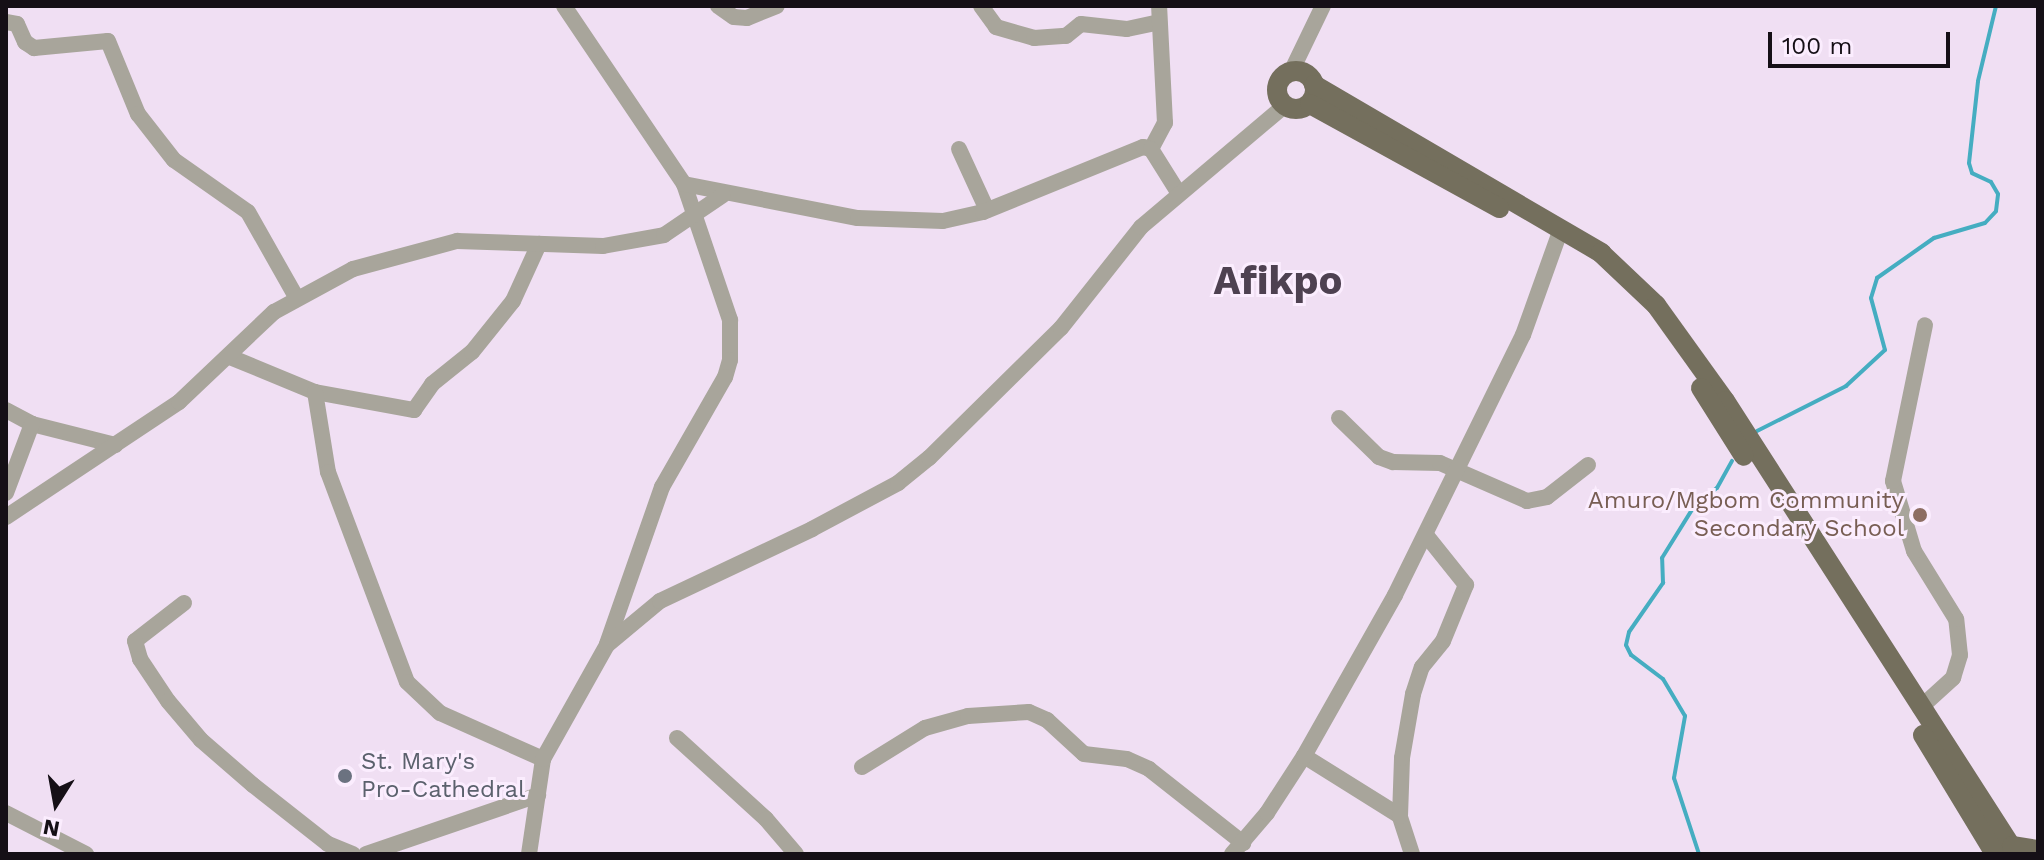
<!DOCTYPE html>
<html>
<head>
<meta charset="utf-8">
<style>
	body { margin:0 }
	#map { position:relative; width:2044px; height:860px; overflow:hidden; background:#f0dff3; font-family:"Work Sans",sans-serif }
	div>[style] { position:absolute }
	.stream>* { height:4px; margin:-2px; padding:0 2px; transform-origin:2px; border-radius:2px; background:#45adc1 }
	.minor>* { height:16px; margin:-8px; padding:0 8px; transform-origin:8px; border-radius:8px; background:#a8a59b }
	.major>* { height:20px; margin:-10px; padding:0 10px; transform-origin:10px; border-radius:10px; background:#746f5d }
	.major>.ring { margin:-10px; padding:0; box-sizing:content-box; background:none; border:20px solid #746f5d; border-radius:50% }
	.dots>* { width:22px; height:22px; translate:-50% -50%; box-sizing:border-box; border:4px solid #fbedfe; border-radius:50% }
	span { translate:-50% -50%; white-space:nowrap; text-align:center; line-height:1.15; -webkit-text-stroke:6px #fbedfe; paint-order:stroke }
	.education-label { font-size:24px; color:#785e54 }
	.right { translate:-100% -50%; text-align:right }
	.worship-label { font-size:24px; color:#5b616d }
	.left { translate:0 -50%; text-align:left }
	.town-label { font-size:40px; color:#4e4151; font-weight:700 }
	.frame { position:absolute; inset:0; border:8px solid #150f16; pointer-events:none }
	.north { position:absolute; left:16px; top:764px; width:80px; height:80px; -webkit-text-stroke:6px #fbedfe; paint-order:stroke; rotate:191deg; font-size:22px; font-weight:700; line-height:32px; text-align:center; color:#150f16 }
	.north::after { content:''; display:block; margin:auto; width:28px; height:36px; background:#150f16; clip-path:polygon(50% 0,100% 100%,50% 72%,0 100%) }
	.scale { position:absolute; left:1768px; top:32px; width:182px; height:36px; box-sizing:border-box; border:4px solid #150f16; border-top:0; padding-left:10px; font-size:24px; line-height:28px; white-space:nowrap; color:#150f16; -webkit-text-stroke:6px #fbedfe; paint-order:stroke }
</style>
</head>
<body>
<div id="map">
	<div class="stream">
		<i style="left:1757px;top:431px;width:100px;rotate:-26.8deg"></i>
		<i style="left:1846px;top:386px;width:53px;rotate:-42.7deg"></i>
		<i style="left:1885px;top:350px;width:54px;rotate:-105.1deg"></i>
		<i style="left:1871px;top:298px;width:21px;rotate:-73deg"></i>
		<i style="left:1877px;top:278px;width:70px;rotate:-35.1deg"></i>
		<i style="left:1934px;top:238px;width:53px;rotate:-16.4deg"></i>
		<i style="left:1985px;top:223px;width:16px;rotate:-47deg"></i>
		<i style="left:1996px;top:211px;width:17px;rotate:-83deg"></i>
		<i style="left:1998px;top:194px;width:14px;rotate:-120deg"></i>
		<i style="left:1991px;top:182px;width:21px;rotate:-155deg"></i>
		<i style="left:1972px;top:173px;width:10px;rotate:-107deg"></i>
		<i style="left:1969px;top:163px;width:82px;rotate:-83.7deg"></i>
		<i style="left:1978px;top:81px;width:77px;rotate:-76.5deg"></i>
		<i style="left:1699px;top:854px;width:80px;rotate:-108.2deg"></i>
		<i style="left:1674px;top:778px;width:63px;rotate:-79.9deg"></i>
		<i style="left:1685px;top:716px;width:43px;rotate:-120.7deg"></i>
		<i style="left:1663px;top:679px;width:40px;rotate:-143deg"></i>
		<i style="left:1631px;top:655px;width:11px;rotate:-117deg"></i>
		<i style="left:1626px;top:645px;width:13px;rotate:-77deg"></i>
		<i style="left:1629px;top:632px;width:60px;rotate:-55.2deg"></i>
		<i style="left:1663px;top:583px;width:25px;rotate:-92deg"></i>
		<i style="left:1662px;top:558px;width:59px;rotate:-58.2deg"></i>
		<i style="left:1693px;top:508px;width:31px;rotate:-40deg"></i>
		<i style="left:1717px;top:488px;width:31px;rotate:-61deg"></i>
	</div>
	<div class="minor">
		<i style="left:564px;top:6px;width:215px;rotate:56deg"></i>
		<i style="left:684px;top:184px;width:144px;rotate:71.3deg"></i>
		<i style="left:730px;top:320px;width:40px;rotate:90deg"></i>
		<i style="left:730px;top:360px;width:18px;rotate:106deg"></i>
		<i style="left:725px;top:377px;width:127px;rotate:119.8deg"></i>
		<i style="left:662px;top:487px;width:166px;rotate:109.3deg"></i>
		<i style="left:718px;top:6px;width:19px;rotate:35deg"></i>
		<i style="left:734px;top:17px;width:13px;rotate:4deg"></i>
		<i style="left:747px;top:18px;width:32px;rotate:-22deg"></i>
		<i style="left:981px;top:6px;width:26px;rotate:54deg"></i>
		<i style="left:996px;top:27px;width:40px;rotate:16deg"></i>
		<i style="left:1034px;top:38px;width:32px;rotate:-4deg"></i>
		<i style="left:1066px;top:36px;width:19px;rotate:-39deg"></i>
		<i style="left:1081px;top:24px;width:46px;rotate:6.2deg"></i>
		<i style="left:1127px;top:29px;width:33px;rotate:-12deg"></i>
		<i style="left:6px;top:22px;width:11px;rotate:10deg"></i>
		<i style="left:17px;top:24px;width:20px;rotate:66deg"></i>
		<i style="left:25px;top:42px;width:11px;rotate:34deg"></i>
		<i style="left:34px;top:48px;width:74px;rotate:-5.4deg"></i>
		<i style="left:108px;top:41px;width:79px;rotate:67.7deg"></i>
		<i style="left:138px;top:114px;width:58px;rotate:52deg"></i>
		<i style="left:174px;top:160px;width:90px;rotate:35.1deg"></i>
		<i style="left:248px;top:212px;width:98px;rotate:60.5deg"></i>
		<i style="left:1292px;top:70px;width:71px;rotate:-64.2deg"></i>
		<i style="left:959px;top:149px;width:67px;rotate:65.3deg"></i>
		<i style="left:1151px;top:149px;width:30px;rotate:-62deg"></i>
		<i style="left:1165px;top:123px;width:117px;rotate:-92.9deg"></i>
		<i style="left:684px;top:184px;width:177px;rotate:11.1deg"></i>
		<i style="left:858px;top:218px;width:85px;rotate:2deg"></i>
		<i style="left:943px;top:221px;width:41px;rotate:-12.7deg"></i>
		<i style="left:983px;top:212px;width:173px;rotate:-22.1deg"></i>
		<i style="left:1143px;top:147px;width:8px;rotate:14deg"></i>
		<i style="left:1151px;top:149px;width:51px;rotate:57.9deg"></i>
		<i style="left:230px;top:357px;width:92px;rotate:22.4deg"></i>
		<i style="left:315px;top:392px;width:101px;rotate:10.3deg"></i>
		<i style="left:414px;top:410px;width:32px;rotate:-55deg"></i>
		<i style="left:432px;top:384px;width:51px;rotate:-38.7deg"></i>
		<i style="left:472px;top:352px;width:65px;rotate:-51.2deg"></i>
		<i style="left:513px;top:301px;width:63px;rotate:-65.5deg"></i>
		<i style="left:315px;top:392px;width:81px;rotate:80.8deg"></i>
		<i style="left:328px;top:472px;width:224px;rotate:69.4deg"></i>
		<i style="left:407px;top:682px;width:45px;rotate:43.2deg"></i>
		<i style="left:440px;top:713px;width:113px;rotate:24.1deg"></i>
		<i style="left:6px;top:410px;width:30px;rotate:28deg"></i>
		<i style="left:32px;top:424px;width:86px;rotate:14.2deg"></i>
		<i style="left:1339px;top:418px;width:56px;rotate:44.3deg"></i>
		<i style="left:1379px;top:457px;width:15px;rotate:20deg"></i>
		<i style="left:1393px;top:462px;width:47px;rotate:1.2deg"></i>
		<i style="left:1440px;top:463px;width:95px;rotate:23.6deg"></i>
		<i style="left:1527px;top:501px;width:20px;rotate:-11deg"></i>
		<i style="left:1547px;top:497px;width:52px;rotate:-38deg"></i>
		<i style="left:6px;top:493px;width:74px;rotate:-69.4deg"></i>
		<i style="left:6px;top:517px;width:208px;rotate:-33.6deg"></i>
		<i style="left:179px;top:402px;width:131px;rotate:-43.5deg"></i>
		<i style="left:274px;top:312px;width:90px;rotate:-28.6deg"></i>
		<i style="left:353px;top:269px;width:108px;rotate:-15.1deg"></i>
		<i style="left:457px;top:241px;width:146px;rotate:2deg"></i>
		<i style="left:603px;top:246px;width:62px;rotate:-10.2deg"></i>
		<i style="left:664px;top:235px;width:71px;rotate:-34.1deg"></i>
		<i style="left:184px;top:603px;width:62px;rotate:142.2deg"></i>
		<i style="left:135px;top:641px;width:19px;rotate:74deg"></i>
		<i style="left:140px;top:659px;width:50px;rotate:56.3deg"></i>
		<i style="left:168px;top:701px;width:51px;rotate:49.8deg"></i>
		<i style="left:201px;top:740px;width:69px;rotate:40.9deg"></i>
		<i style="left:253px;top:785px;width:95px;rotate:38.2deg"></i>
		<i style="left:328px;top:844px;width:27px;rotate:22deg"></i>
		<i style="left:1920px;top:708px;width:45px;rotate:-42.3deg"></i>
		<i style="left:1953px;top:678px;width:24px;rotate:-73deg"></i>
		<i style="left:1960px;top:655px;width:36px;rotate:-96deg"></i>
		<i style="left:1956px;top:619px;width:80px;rotate:-121.7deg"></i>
		<i style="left:1914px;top:551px;width:73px;rotate:-106.7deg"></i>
		<i style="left:1893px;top:481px;width:159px;rotate:-78.4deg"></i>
		<i style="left:677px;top:738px;width:120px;rotate:42.3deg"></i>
		<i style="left:766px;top:819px;width:46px;rotate:49.4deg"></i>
		<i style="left:1304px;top:756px;width:113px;rotate:32deg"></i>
		<i style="left:862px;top:767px;width:74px;rotate:-31.8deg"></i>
		<i style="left:925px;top:728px;width:45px;rotate:-15.6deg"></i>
		<i style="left:968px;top:716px;width:61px;rotate:-3.8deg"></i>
		<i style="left:1029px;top:712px;width:20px;rotate:24deg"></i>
		<i style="left:1047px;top:720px;width:50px;rotate:42.6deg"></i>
		<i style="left:1084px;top:754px;width:43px;rotate:6.6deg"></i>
		<i style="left:1127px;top:759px;width:24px;rotate:24deg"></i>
		<i style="left:1149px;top:769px;width:120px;rotate:38.2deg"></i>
		<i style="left:6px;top:813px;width:90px;rotate:27.1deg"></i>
		<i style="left:366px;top:854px;width:182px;rotate:-18.9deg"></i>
		<i style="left:529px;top:854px;width:96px;rotate:-81.6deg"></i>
		<i style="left:543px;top:759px;width:131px;rotate:-60.7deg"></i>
		<i style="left:607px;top:645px;width:69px;rotate:-39.7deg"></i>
		<i style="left:660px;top:601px;width:168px;rotate:-25.3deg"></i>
		<i style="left:812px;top:529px;width:98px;rotate:-28.1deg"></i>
		<i style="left:898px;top:483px;width:40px;rotate:-39deg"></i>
		<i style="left:929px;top:458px;width:185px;rotate:-44.6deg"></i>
		<i style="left:1061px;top:328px;width:129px;rotate:-51.6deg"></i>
		<i style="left:1141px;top:227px;width:187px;rotate:-40.2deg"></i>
		<i style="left:1232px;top:854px;width:54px;rotate:-49.5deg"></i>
		<i style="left:1267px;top:813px;width:68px;rotate:-57deg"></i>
		<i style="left:1304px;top:756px;width:185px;rotate:-60.5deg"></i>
		<i style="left:1395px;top:595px;width:290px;rotate:-63.8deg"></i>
		<i style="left:1523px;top:335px;width:113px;rotate:-70.3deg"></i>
		<i style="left:1412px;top:854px;width:40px;rotate:-108deg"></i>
		<i style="left:1400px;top:816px;width:58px;rotate:-88deg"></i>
		<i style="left:1402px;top:758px;width:65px;rotate:-80.2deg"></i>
		<i style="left:1413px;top:694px;width:28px;rotate:-72deg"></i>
		<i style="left:1422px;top:667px;width:33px;rotate:-51deg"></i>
		<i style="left:1443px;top:641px;width:61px;rotate:-67.7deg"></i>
		<i style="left:1466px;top:585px;width:64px;rotate:-128.7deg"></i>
	</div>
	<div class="major">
		<i class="ring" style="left:1277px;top:71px;width:18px;height:18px"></i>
		<i style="left:1314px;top:85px;width:333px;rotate:30.3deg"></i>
		<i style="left:1601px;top:253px;width:76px;rotate:43.4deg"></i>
		<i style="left:1656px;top:305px;width:118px;rotate:54.3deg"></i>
		<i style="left:1725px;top:401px;width:538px;rotate:57.28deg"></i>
		<i style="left:1310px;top:104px;width:216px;rotate:28.8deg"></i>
		<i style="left:1701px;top:388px;width:80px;rotate:57.7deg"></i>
		<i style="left:1923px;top:735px;width:139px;rotate:58.8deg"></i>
		<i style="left:2012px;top:846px;width:26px;rotate:9deg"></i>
	</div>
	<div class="dots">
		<i style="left:1920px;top:515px;background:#8d6e63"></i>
		<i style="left:345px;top:776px;background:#6b7280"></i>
	</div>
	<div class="education-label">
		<span class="right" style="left:1904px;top:515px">Amuro/Mgbom Community<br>Secondary School</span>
	</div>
	<div class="worship-label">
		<span class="left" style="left:361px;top:776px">St. Mary's<br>Pro-Cathedral</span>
	</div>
	<div class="town-label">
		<span style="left:1278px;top:281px">Afikpo</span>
	</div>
	<div class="frame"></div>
	<div class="north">N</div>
	<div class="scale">100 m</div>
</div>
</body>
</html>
